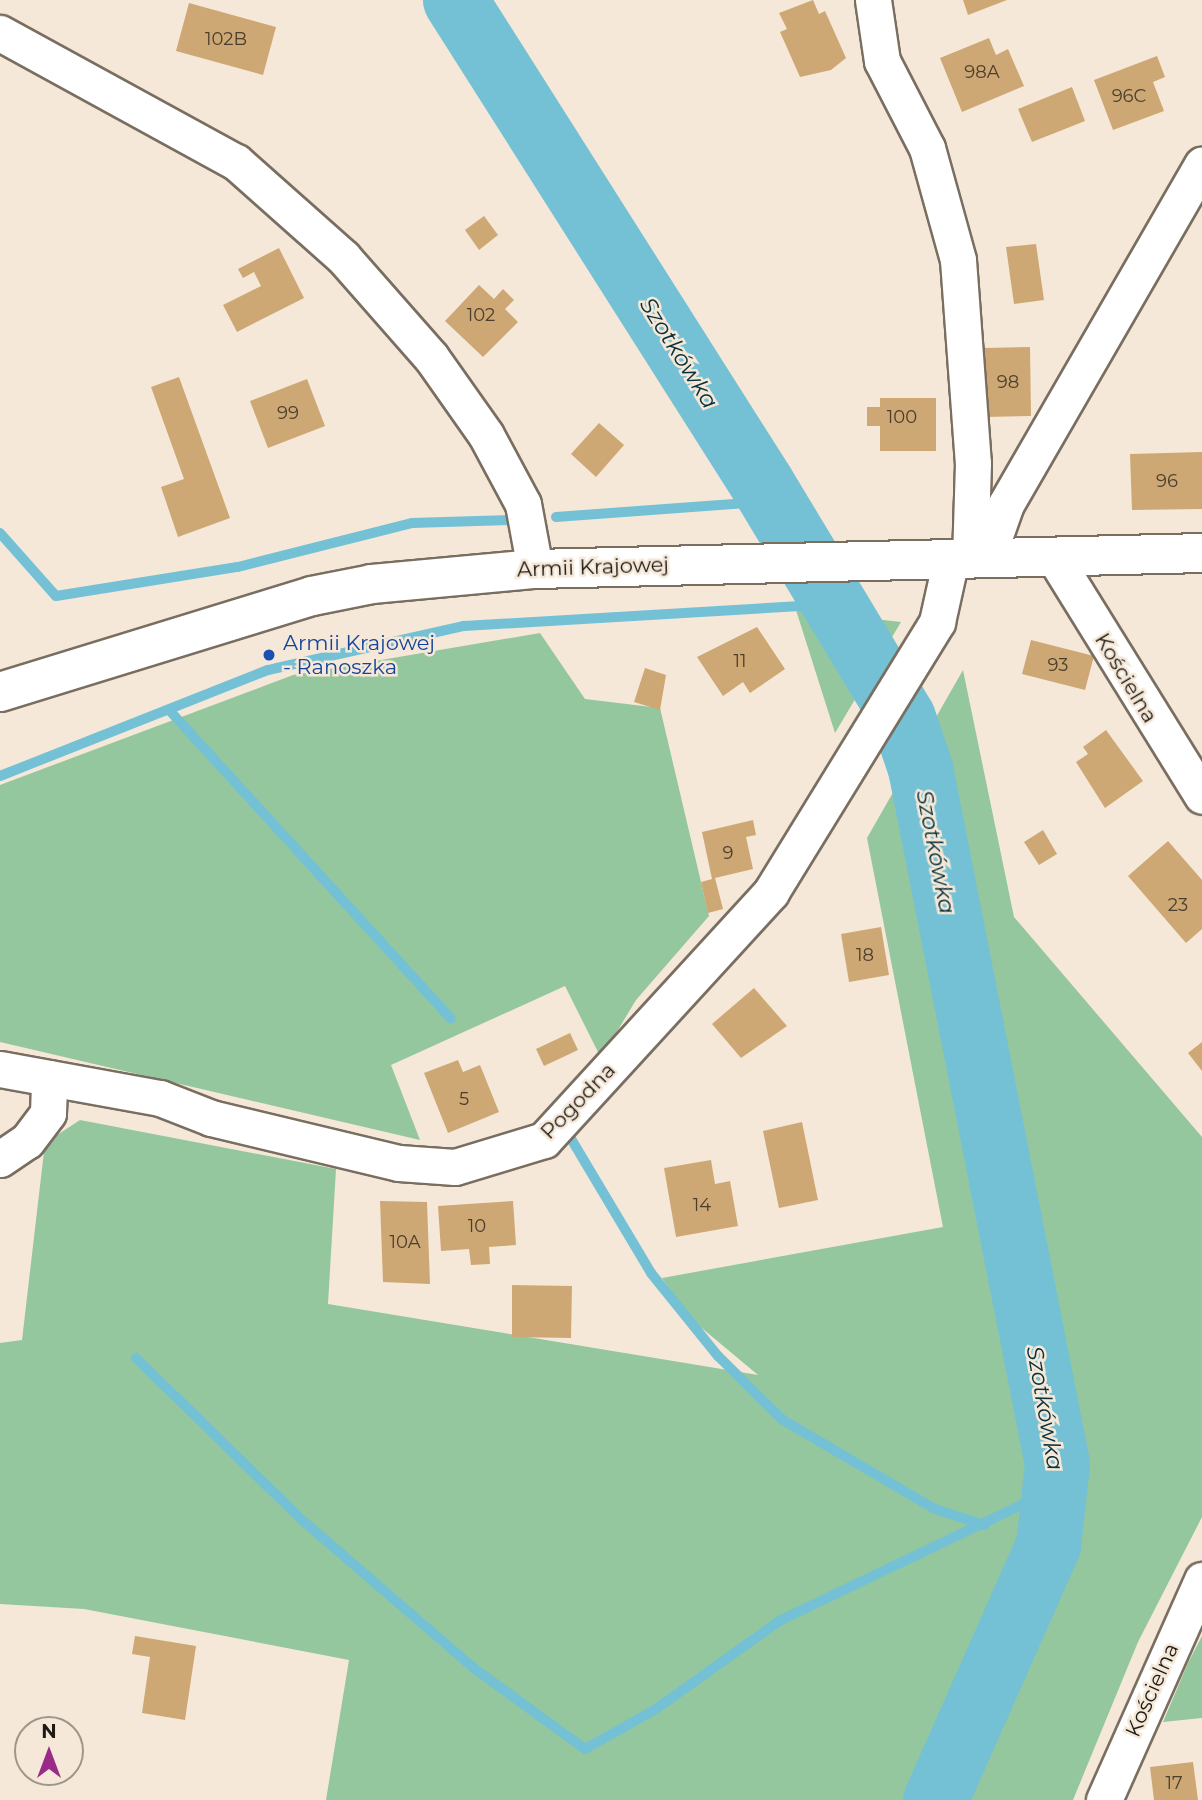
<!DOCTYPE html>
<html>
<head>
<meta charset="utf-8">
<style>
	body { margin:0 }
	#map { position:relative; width:1202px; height:1800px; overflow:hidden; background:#f5e8d8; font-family:Montserrat,sans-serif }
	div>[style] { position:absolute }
	.green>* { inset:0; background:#94c79d }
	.stream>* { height:10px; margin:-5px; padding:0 5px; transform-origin:5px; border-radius:5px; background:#74c1d6 }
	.river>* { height:65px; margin:-32.5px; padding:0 32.5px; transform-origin:32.5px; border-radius:32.5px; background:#74c1d6 }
	.building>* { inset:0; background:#cea874 }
	.roads { filter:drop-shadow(2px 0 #796e60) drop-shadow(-2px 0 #796e60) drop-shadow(0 2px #796e60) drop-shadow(0 -2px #796e60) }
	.street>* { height:35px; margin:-17.5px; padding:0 17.5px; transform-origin:17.5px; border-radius:17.5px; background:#fff }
	.secondary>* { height:38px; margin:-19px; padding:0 19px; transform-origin:19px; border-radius:19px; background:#fff }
	.dots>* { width:19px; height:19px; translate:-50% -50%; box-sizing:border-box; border:4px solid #f5e8d8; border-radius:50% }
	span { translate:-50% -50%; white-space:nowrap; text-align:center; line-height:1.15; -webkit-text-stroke:5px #f5e8d8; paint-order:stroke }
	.number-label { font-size:18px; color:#4b3e2c }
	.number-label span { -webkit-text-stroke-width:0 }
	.street-label { font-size:21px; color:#1f1a14 }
	.transit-label { font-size:21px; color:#164399 }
	.left { translate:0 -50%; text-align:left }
	.water-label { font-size:23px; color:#0a313a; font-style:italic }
	.north { position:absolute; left:14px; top:1716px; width:70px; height:70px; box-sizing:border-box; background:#f5e8d8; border:2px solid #9f968a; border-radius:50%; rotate:0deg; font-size:19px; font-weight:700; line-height:28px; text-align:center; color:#1f1a14 }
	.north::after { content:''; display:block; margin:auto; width:24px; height:32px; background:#9a2b89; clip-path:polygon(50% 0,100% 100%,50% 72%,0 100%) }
</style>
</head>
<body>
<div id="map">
	<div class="green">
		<i style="clip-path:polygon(796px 610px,901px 622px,835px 733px)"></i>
		<i style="clip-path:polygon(540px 633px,585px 699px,660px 708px,709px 916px,636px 1000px,601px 1058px,565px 986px,391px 1065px,420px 1140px,0 1042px,0 785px,293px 675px)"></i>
		<i style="clip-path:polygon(963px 670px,1014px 917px,1202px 1137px,1202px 1517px,1138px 1642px,1073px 1800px,326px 1800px,349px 1660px,84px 1609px,0 1604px,0 1343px,22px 1340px,45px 1143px,80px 1120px,336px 1169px,328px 1304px,758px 1375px,691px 1319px,662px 1278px,943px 1227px,867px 838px)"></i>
		<i style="clip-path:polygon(1202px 1636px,1202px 1718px,1163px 1722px,1188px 1663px)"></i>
	</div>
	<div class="stream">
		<i style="left:556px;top:517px;width:217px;rotate:-4.2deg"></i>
		<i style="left:0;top:533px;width:84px;rotate:48.4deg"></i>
		<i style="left:56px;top:596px;width:184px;rotate:-9.1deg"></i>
		<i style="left:238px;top:567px;width:179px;rotate:-14.2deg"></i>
		<i style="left:412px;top:523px;width:99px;rotate:-1.7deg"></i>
		<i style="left:170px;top:711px;width:416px;rotate:47.6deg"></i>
		<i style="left:0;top:776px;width:288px;rotate:-21.6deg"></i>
		<i style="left:268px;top:670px;width:201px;rotate:-12.7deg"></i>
		<i style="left:464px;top:626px;width:371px;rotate:-3.4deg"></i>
		<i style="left:570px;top:1137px;width:158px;rotate:59.2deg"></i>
		<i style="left:651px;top:1273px;width:107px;rotate:51.1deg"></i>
		<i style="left:718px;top:1356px;width:91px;rotate:44.6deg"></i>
		<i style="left:783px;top:1420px;width:176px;rotate:30.4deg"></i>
		<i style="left:935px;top:1509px;width:52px;rotate:18.1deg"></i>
		<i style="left:136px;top:1358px;width:231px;rotate:44.3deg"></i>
		<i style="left:301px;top:1519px;width:230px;rotate:40.8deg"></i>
		<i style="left:475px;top:1669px;width:136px;rotate:36deg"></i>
		<i style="left:585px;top:1749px;width:81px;rotate:-29.4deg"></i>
		<i style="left:656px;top:1709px;width:153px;rotate:-35.5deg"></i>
		<i style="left:781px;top:1620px;width:306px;rotate:-25.6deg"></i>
	</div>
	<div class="river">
		<i style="left:455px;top:0;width:573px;rotate:57.61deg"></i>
		<i style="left:762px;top:484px;width:273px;rotate:58.9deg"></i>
		<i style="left:903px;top:718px;width:53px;rotate:71.2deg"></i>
		<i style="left:920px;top:768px;width:709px;rotate:78.86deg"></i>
		<i style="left:1057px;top:1464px;width:81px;rotate:96.3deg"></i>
		<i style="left:1048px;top:1545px;width:279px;rotate:113.9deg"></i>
	</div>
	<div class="building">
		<i style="clip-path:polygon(813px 0,819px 14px,825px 11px,846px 58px,831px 70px,800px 77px,780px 32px,787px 29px,779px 13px)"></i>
		<i style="clip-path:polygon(963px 0,1007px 0,968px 15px)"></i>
		<i style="clip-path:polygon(189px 3px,276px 27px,263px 75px,176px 51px)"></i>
		<i style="clip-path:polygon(989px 38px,996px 55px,1008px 49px,1024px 86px,962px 112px,940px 58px)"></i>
		<i style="clip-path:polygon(1157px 56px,1165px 77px,1153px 82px,1164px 111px,1113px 130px,1094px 80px)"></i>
		<i style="clip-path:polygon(1072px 87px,1085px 121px,1032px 142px,1018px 109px)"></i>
		<i style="clip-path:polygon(484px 216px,498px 235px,479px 250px,465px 230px)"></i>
		<i style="clip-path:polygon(1036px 244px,1044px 300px,1014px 304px,1006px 247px)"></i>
		<i style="clip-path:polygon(279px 248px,304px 298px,237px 332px,223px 305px,261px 286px,254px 272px,243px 278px,238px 269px)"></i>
		<i style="clip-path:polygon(479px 285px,494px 299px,503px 289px,514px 300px,505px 309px,518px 322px,483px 357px,445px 321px)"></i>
		<i style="clip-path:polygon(1030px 347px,1031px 416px,985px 417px,984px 348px)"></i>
		<i style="clip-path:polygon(179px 377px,230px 518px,178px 537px,161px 487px,184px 479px,151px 387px)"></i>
		<i style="clip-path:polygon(307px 379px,325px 426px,268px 448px,250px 401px)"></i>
		<i style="clip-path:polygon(880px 398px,936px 398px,936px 451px,880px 451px,880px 426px,867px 426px,867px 407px,880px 407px)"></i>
		<i style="clip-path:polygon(599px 423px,624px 445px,596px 477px,571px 454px)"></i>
		<i style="clip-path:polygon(1202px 452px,1202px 509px,1132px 510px,1130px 454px)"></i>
		<i style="clip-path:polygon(757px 627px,785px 669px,750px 693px,743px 682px,723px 696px,697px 657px)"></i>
		<i style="clip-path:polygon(1031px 640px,1094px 656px,1085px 690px,1022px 674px)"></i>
		<i style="clip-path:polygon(645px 668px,666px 675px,660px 710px,634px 702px)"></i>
		<i style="clip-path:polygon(1106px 730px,1143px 781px,1105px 808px,1076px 762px,1088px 754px,1083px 747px)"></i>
		<i style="clip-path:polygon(753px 820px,756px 835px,746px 837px,753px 869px,715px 878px,723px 909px,708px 913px,701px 882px,712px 879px,702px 832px)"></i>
		<i style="clip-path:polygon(1043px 830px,1057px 854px,1039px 865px,1024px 842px)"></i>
		<i style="clip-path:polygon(1168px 841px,1202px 880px,1202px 929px,1186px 943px,1128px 876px)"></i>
		<i style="clip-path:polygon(881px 927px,889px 975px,849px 982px,841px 934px)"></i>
		<i style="clip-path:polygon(754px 988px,787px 1026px,741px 1058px,712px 1024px)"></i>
		<i style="clip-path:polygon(570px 1033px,578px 1050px,544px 1066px,536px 1049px)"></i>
		<i style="clip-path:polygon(1202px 1042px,1202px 1071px,1188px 1053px)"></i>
		<i style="clip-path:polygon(458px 1060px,463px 1072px,480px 1065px,499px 1112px,448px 1133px,424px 1073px)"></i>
		<i style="clip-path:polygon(802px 1122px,818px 1200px,779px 1208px,763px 1131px)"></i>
		<i style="clip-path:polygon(711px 1160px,715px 1184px,730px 1181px,738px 1226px,676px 1237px,664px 1168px)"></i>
		<i style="clip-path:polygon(380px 1201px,427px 1202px,430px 1284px,383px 1282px)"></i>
		<i style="clip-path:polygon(513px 1201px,516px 1245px,489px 1247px,490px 1264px,471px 1265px,469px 1249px,441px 1251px,438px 1206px)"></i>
		<i style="clip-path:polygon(512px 1285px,572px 1286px,571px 1338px,512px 1337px)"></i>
		<i style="clip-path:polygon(135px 1636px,196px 1646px,185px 1720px,142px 1713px,150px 1657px,132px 1654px)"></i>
		<i style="clip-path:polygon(1193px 1762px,1198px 1800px,1154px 1800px,1150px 1767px)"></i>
	</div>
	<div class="roads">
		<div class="street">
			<i style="left:873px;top:0;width:62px;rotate:81.6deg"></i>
			<i style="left:882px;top:61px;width:98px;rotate:62.7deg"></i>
			<i style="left:927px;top:148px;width:116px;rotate:74.5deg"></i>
			<i style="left:958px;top:260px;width:204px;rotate:85.8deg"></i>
			<i style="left:973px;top:463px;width:95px;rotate:91.8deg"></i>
			<i style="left:0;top:33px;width:269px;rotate:28.7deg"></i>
			<i style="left:236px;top:162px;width:143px;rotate:41.6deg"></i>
			<i style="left:343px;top:257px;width:133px;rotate:48.7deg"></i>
			<i style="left:431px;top:357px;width:95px;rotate:54.8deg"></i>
			<i style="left:486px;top:435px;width:78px;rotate:61.8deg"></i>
			<i style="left:523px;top:504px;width:66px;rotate:79.5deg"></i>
			<i style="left:1054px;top:557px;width:281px;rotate:58.2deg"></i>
			<i style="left:987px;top:558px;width:57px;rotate:-70.6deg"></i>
			<i style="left:1006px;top:504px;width:392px;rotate:-60deg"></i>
			<i style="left:0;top:1069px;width:163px;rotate:10.3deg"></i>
			<i style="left:160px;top:1098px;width:55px;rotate:21.4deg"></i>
			<i style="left:211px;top:1118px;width:193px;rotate:13.5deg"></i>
			<i style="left:399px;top:1163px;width:56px;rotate:4.1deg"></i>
			<i style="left:455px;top:1167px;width:93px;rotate:-16.9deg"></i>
			<i style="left:544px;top:1140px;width:336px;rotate:-47.5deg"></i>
			<i style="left:771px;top:892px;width:317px;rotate:-58.4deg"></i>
			<i style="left:937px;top:622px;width:65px;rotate:-77.5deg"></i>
			<i style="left:0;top:1159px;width:32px;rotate:-34deg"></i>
			<i style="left:27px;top:1141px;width:35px;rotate:-53deg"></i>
			<i style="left:48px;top:1113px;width:35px;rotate:-88deg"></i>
			<i style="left:1104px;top:1800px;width:241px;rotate:-66deg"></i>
		</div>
		<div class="secondary">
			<i style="left:0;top:692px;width:326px;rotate:-17.1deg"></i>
			<i style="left:312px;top:596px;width:61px;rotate:-11.3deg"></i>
			<i style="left:372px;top:584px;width:164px;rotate:-5.3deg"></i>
			<i style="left:535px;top:569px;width:667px;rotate:-1.37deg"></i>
		</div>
	</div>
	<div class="dots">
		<i style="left:269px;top:655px;background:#1a4fb4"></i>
	</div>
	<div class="number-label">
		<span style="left:226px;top:39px">102B</span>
		<span style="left:982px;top:72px">98A</span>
		<span style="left:1129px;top:96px">96C</span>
		<span style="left:481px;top:315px">102</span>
		<span style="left:1008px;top:382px">98</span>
		<span style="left:288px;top:413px">99</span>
		<span style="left:902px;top:417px">100</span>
		<span style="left:1167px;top:481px">96</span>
		<span style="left:740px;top:661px">11</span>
		<span style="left:1058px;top:665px">93</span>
		<span style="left:728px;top:853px">9</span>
		<span style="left:1178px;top:905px">23</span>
		<span style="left:865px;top:955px">18</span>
		<span style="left:464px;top:1099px">5</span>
		<span style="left:702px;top:1205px">14</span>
		<span style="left:477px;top:1226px">10</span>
		<span style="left:405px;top:1242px">10A</span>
		<span style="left:1174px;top:1783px">17</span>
	</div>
	<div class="street-label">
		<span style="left:593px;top:567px;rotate:-2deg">Armii Krajowej</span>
		<span style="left:1126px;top:678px;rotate:59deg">Kościelna</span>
		<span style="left:578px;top:1101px;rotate:-46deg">Pogodna</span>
		<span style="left:1152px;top:1690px;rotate:-66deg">Kościelna</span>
	</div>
	<div class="transit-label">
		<span class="left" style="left:283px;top:655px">Armii Krajowej<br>- Ranoszka</span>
	</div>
	<div class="water-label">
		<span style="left:679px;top:353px;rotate:58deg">Szotkówka</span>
		<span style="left:936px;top:852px;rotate:79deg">Szotkówka</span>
		<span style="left:1045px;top:1408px;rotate:80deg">Szotkówka</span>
	</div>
	<div class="north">N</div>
</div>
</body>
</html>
